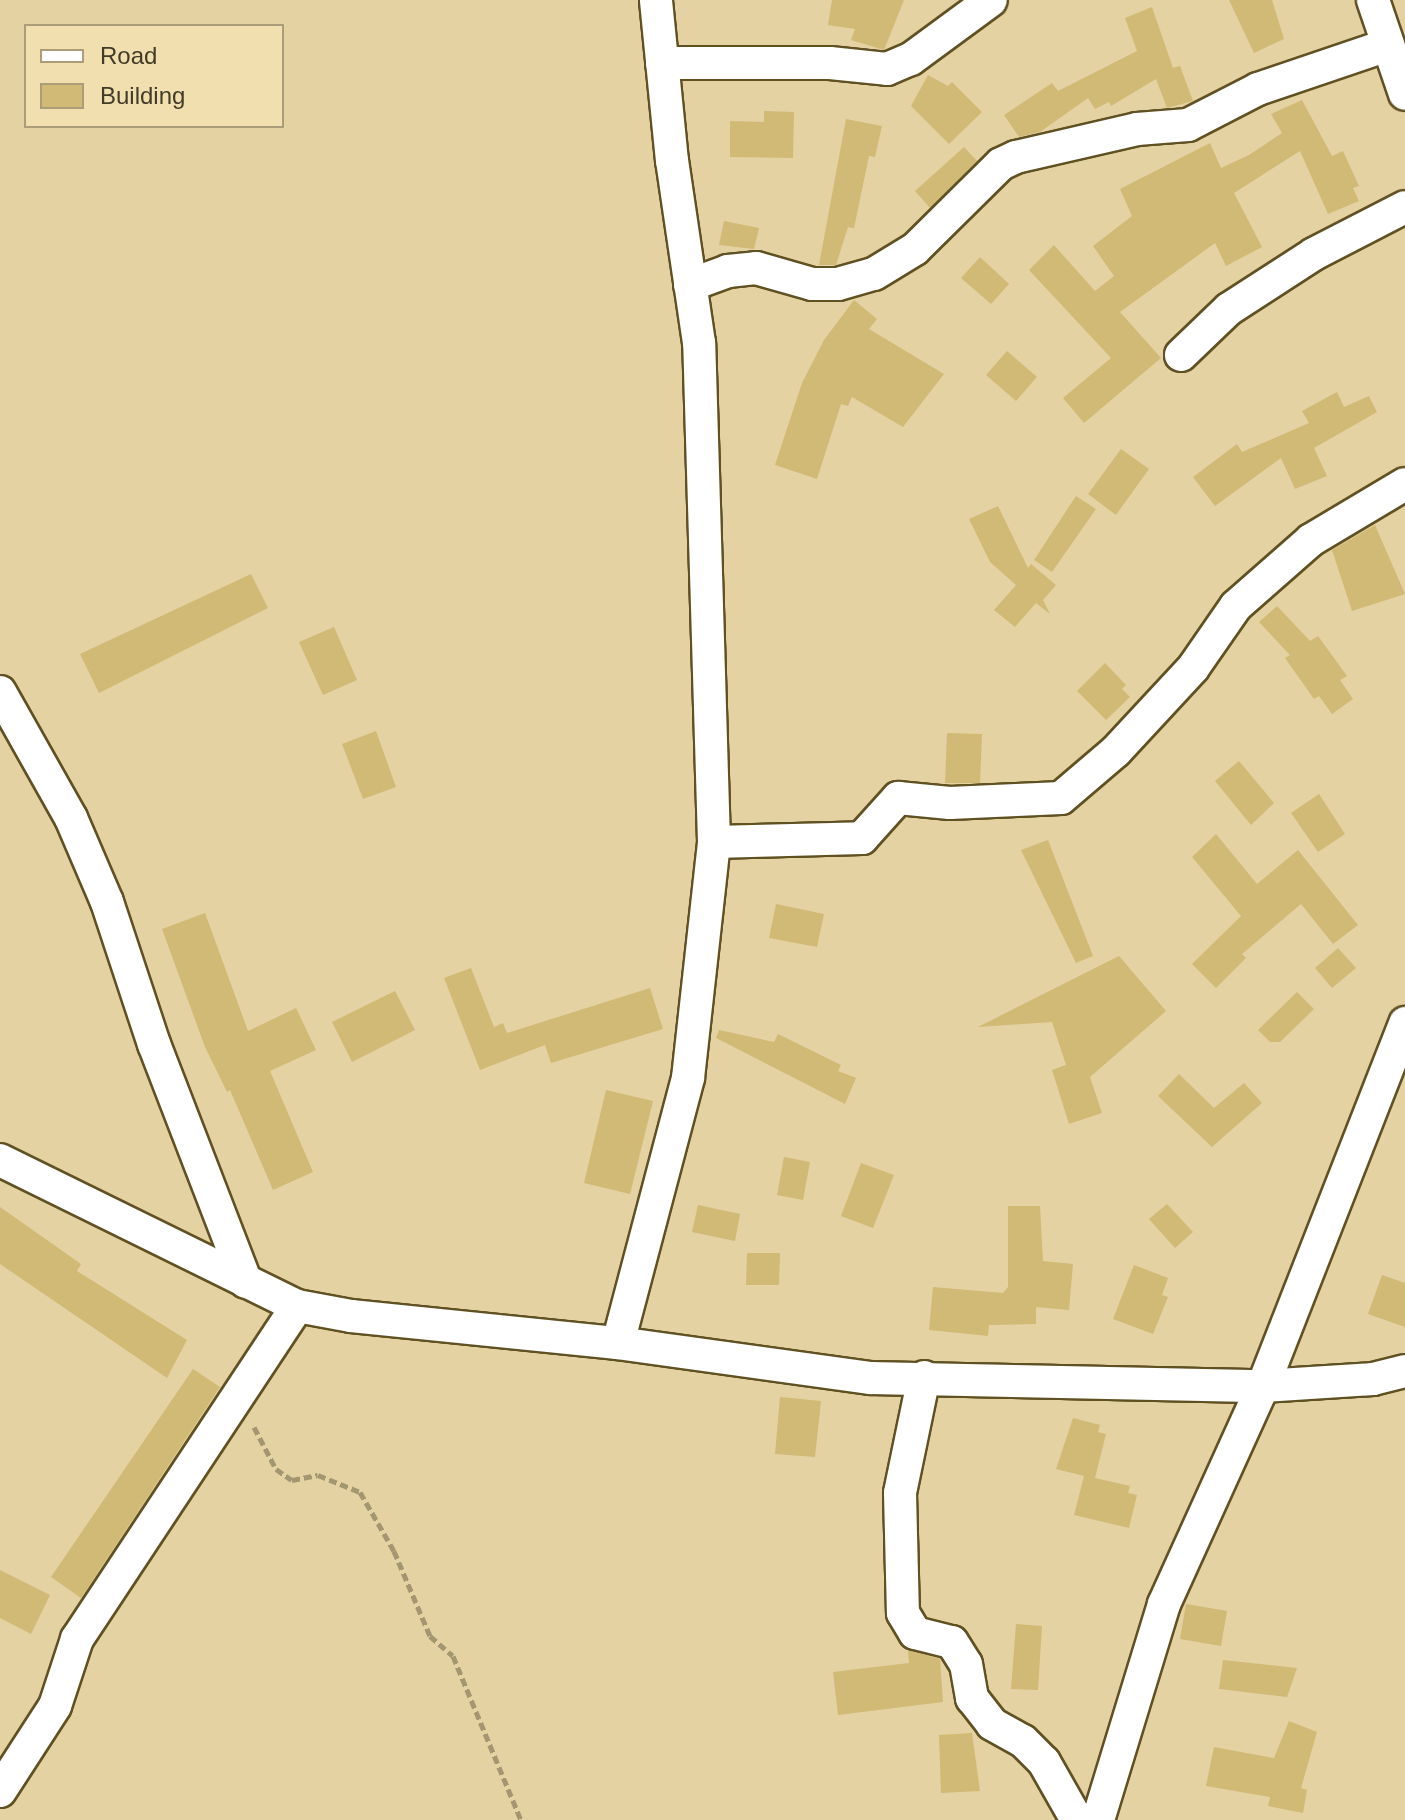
<!DOCTYPE html>
<html>
<head>
<meta charset="utf-8">
<style>
	body { margin:0 }
	#map { position:relative; width:1405px; height:1820px; overflow:hidden; background:#e4d2a2; font-family:Arial,sans-serif }
	div>[style] { position:absolute }
	.building>* { inset:0; background:#d1b976 }
	.path>* { height:5px; margin-top:-2.5px; transform-origin:0; background:repeating-linear-gradient(90deg,#a39671 0 8px,transparent 0 12px) }
	.roads { filter:drop-shadow(2px 0 #605123) drop-shadow(-2px 0 #605123) drop-shadow(0 2px #605123) drop-shadow(0 -2px #605123) }
	.minor>* { height:32px; margin:-16px; padding:0 16px; transform-origin:16px; border-radius:16px; background:#fff }
	span { translate:-50% -50%; white-space:nowrap; text-align:center; line-height:1.15; -webkit-text-stroke:6px #f1dfaf; paint-order:stroke }
	.legend { position:absolute; left:24px; top:24px; width:260px; height:104px; box-sizing:border-box; background:#f1dfaf; border:2px solid #ab9d79; margin:0; padding:10px 14px; list-style:none; font-size:24px; color:#423b27 }
	.legend li { display:flex; align-items:center; gap:16px; height:40px }
	.legend b { width:40px; border:2px solid #ab9d79 }
</style>
</head>
<body>
<div id="map">
	<div class="building">
		<i style="clip-path:polygon(832px 0,904px 0,884px 50px,851px 40px,855px 29px,828px 25px)"></i>
		<i style="clip-path:polygon(1229px 0,1272px 0,1284px 39px,1254px 53px)"></i>
		<i style="clip-path:polygon(1152px 7px,1173px 68px,1180px 66px,1193px 101px,1167px 108px,1156px 79px,1111px 106px,1109px 102px,1095px 109px,1088px 98px,1040px 132px,1019px 137px,1004px 115px,1052px 83px,1058px 91px,1137px 51px,1125px 18px)"></i>
		<i style="clip-path:polygon(928px 75px,948px 86px,952px 82px,982px 112px,949px 144px,911px 106px)"></i>
		<i style="clip-path:polygon(1302px 100px,1332px 156px,1343px 151px,1359px 186px,1353px 188px,1359px 201px,1328px 214px,1300px 151px,1234px 193px,1262px 247px,1226px 266px,1215px 243px,1120px 312px,1161px 358px,1084px 423px,1063px 398px,1111px 358px,1029px 270px,1054px 245px,1095px 291px,1114px 276px,1093px 246px,1132px 216px,1120px 189px,1210px 143px,1221px 168px,1249px 155px,1282px 133px,1271px 114px)"></i>
		<i style="clip-path:polygon(764px 111px,794px 112px,793px 158px,730px 157px,730px 121px,764px 122px)"></i>
		<i style="clip-path:polygon(846px 119px,882px 126px,875px 157px,869px 156px,854px 228px,848px 227px,836px 265px,819px 265px)"></i>
		<i style="clip-path:polygon(964px 147px,977px 161px,930px 208px,915px 191px)"></i>
		<i style="clip-path:polygon(724px 221px,759px 228px,754px 249px,719px 245px)"></i>
		<i style="clip-path:polygon(980px 257px,1009px 284px,991px 304px,961px 278px)"></i>
		<i style="clip-path:polygon(854px 300px,877px 319px,869px 329px,944px 374px,903px 427px,852px 397px,848px 406px,841px 404px,817px 479px,775px 465px,802px 383px,824px 340px)"></i>
		<i style="clip-path:polygon(1007px 351px,1037px 377px,1016px 401px,986px 375px)"></i>
		<i style="clip-path:polygon(1337px 392px,1344px 407px,1369px 396px,1377px 412px,1314px 448px,1327px 476px,1295px 489px,1281px 458px,1215px 506px,1193px 477px,1237px 444px,1242px 452px,1309px 423px,1302px 411px)"></i>
		<i style="clip-path:polygon(1121px 449px,1149px 469px,1116px 515px,1088px 494px)"></i>
		<i style="clip-path:polygon(1076px 496px,1096px 509px,1052px 572px,1034px 560px)"></i>
		<i style="clip-path:polygon(998px 506px,1028px 568px,1031px 564px,1056px 585px,1043px 600px,1050px 614px,1036px 603px,1015px 627px,994px 610px,1016px 585px,990px 562px,969px 519px)"></i>
		<i style="clip-path:polygon(1375px 525px,1405px 594px,1352px 611px,1332px 550px)"></i>
		<i style="clip-path:polygon(251px 574px,268px 608px,99px 693px,80px 654px)"></i>
		<i style="clip-path:polygon(1277px 606px,1310px 641px,1318px 636px,1347px 676px,1340px 680px,1353px 699px,1332px 714px,1319px 696px,1314px 699px,1285px 658px,1290px 655px,1259px 622px)"></i>
		<i style="clip-path:polygon(334px 627px,357px 680px,323px 695px,299px 642px)"></i>
		<i style="clip-path:polygon(1105px 663px,1126px 685px,1122px 689px,1130px 697px,1106px 720px,1077px 691px)"></i>
		<i style="clip-path:polygon(376px 731px,396px 787px,363px 799px,342px 744px)"></i>
		<i style="clip-path:polygon(947px 733px,982px 734px,980px 783px,945px 783px)"></i>
		<i style="clip-path:polygon(1239px 761px,1274px 803px,1251px 825px,1215px 781px)"></i>
		<i style="clip-path:polygon(1319px 794px,1345px 834px,1318px 852px,1291px 813px)"></i>
		<i style="clip-path:polygon(1216px 834px,1257px 884px,1298px 850px,1358px 925px,1333px 944px,1301px 904px,1242px 954px,1246px 958px,1216px 988px,1192px 964px,1241px 916px,1192px 857px)"></i>
		<i style="clip-path:polygon(1048px 840px,1093px 956px,1076px 963px,1021px 850px)"></i>
		<i style="clip-path:polygon(776px 904px,824px 914px,817px 947px,769px 938px)"></i>
		<i style="clip-path:polygon(205px 913px,248px 1031px,296px 1008px,316px 1050px,270px 1071px,313px 1172px,273px 1190px,230px 1090px,227px 1092px,205px 1047px,162px 929px)"></i>
		<i style="clip-path:polygon(1338px 948px,1356px 968px,1332px 988px,1315px 968px)"></i>
		<i style="clip-path:polygon(1119px 956px,1166px 1011px,1090px 1077px,1102px 1113px,1069px 1124px,1052px 1070px,1066px 1065px,1052px 1022px,978px 1027px)"></i>
		<i style="clip-path:polygon(471px 968px,494px 1027px,503px 1023px,507px 1033px,650px 988px,663px 1029px,551px 1063px,545px 1045px,480px 1070px,444px 978px)"></i>
		<i style="clip-path:polygon(395px 991px,415px 1030px,352px 1062px,332px 1022px)"></i>
		<i style="clip-path:polygon(1297px 992px,1314px 1009px,1280px 1042px,1270px 1042px,1258px 1030px)"></i>
		<i style="clip-path:polygon(719px 1030px,774px 1042px,778px 1034px,841px 1065px,838px 1071px,856px 1078px,845px 1104px,716px 1038px)"></i>
		<i style="clip-path:polygon(1179px 1074px,1214px 1108px,1244px 1083px,1262px 1103px,1212px 1147px,1158px 1096px)"></i>
		<i style="clip-path:polygon(606px 1090px,653px 1101px,630px 1194px,584px 1183px)"></i>
		<i style="clip-path:polygon(784px 1157px,810px 1162px,803px 1200px,777px 1195px)"></i>
		<i style="clip-path:polygon(861px 1163px,894px 1175px,873px 1228px,841px 1216px)"></i>
		<i style="clip-path:polygon(1167px 1204px,1193px 1232px,1175px 1248px,1149px 1219px)"></i>
		<i style="clip-path:polygon(698px 1205px,740px 1214px,735px 1241px,692px 1232px)"></i>
		<i style="clip-path:polygon(1008px 1206px,1040px 1206px,1043px 1261px,1073px 1264px,1069px 1310px,1036px 1307px,1036px 1324px,989px 1325px,988px 1336px,929px 1330px,933px 1287px,1003px 1293px,1008px 1287px)"></i>
		<i style="clip-path:polygon(0 1207px,81px 1264px,77px 1271px,187px 1340px,167px 1378px,0 1264px)"></i>
		<i style="clip-path:polygon(747px 1253px,780px 1253px,779px 1285px,746px 1285px)"></i>
		<i style="clip-path:polygon(1134px 1265px,1168px 1278px,1162px 1295px,1168px 1297px,1153px 1334px,1113px 1319px)"></i>
		<i style="clip-path:polygon(1382px 1275px,1405px 1283px,1405px 1327px,1368px 1314px)"></i>
		<i style="clip-path:polygon(193px 1369px,220px 1387px,81px 1598px,51px 1577px)"></i>
		<i style="clip-path:polygon(780px 1397px,821px 1401px,815px 1457px,775px 1454px)"></i>
		<i style="clip-path:polygon(1073px 1418px,1100px 1425px,1098px 1432px,1106px 1434px,1095px 1478px,1130px 1486px,1128px 1493px,1137px 1495px,1129px 1528px,1074px 1515px,1084px 1476px,1056px 1469px)"></i>
		<i style="clip-path:polygon(0 1570px,50px 1595px,31px 1634px,0 1618px)"></i>
		<i style="clip-path:polygon(1186px 1604px,1227px 1611px,1221px 1646px,1180px 1639px)"></i>
		<i style="clip-path:polygon(1016px 1624px,1042px 1626px,1038px 1690px,1011px 1689px)"></i>
		<i style="clip-path:polygon(908px 1650px,940px 1659px,943px 1702px,838px 1715px,833px 1672px,909px 1663px)"></i>
		<i style="clip-path:polygon(1223px 1660px,1297px 1668px,1287px 1697px,1219px 1689px)"></i>
		<i style="clip-path:polygon(1289px 1721px,1317px 1732px,1301px 1788px,1307px 1790px,1303px 1813px,1268px 1806px,1270px 1797px,1206px 1786px,1214px 1747px,1274px 1758px)"></i>
		<i style="clip-path:polygon(972px 1733px,980px 1791px,941px 1793px,939px 1735px)"></i>
	</div>
	<div class="path">
		<i style="left:254px;top:1427px;width:47px;rotate:62.4deg"></i>
		<i style="left:276px;top:1469px;width:19px;rotate:35deg"></i>
		<i style="left:292px;top:1480px;width:26px;rotate:-11deg"></i>
		<i style="left:318px;top:1475px;width:45px;rotate:22deg"></i>
		<i style="left:360px;top:1492px;width:68px;rotate:60deg"></i>
		<i style="left:394px;top:1551px;width:92px;rotate:67deg"></i>
		<i style="left:430px;top:1636px;width:30px;rotate:41deg"></i>
		<i style="left:453px;top:1656px;width:178px;rotate:67.5deg"></i>
	</div>
	<div class="roads">
		<div class="minor">
			<i style="left:1373px;top:0;width:99px;rotate:71.2deg"></i>
			<i style="left:662px;top:63px;width:168px"></i>
			<i style="left:830px;top:63px;width:57px;rotate:6deg"></i>
			<i style="left:887px;top:69px;width:26px;rotate:-23deg"></i>
			<i style="left:911px;top:59px;width:99px;rotate:-36.4deg"></i>
			<i style="left:690px;top:285px;width:40px;rotate:-20.2deg"></i>
			<i style="left:728px;top:271px;width:28px;rotate:-6deg"></i>
			<i style="left:756px;top:268px;width:58px;rotate:15.9deg"></i>
			<i style="left:812px;top:284px;width:26px"></i>
			<i style="left:838px;top:284px;width:37px;rotate:-16deg"></i>
			<i style="left:874px;top:274px;width:48px;rotate:-31.4deg"></i>
			<i style="left:915px;top:249px;width:121px;rotate:-44.7deg"></i>
			<i style="left:1001px;top:164px;width:17px;rotate:-25deg"></i>
			<i style="left:1016px;top:157px;width:124px;rotate:-13deg"></i>
			<i style="left:1137px;top:129px;width:51px;rotate:-4.5deg"></i>
			<i style="left:1188px;top:125px;width:79px;rotate:-27.2deg"></i>
			<i style="left:1258px;top:89px;width:137px;rotate:-18.7deg"></i>
			<i style="left:1181px;top:355px;width:66px;rotate:-43.8deg"></i>
			<i style="left:1229px;top:309px;width:101px;rotate:-32.9deg"></i>
			<i style="left:1314px;top:254px;width:102px;rotate:-27.3deg"></i>
			<i style="left:0;top:692px;width:145px;rotate:60.6deg"></i>
			<i style="left:71px;top:818px;width:91px;rotate:66.8deg"></i>
			<i style="left:107px;top:902px;width:150px;rotate:71.7deg"></i>
			<i style="left:154px;top:1044px;width:255px;rotate:68.9deg"></i>
			<i style="left:714px;top:842px;width:148px;rotate:-1.5deg"></i>
			<i style="left:862px;top:838px;width:54px;rotate:-48deg"></i>
			<i style="left:898px;top:798px;width:52px;rotate:5.5deg"></i>
			<i style="left:950px;top:803px;width:111px;rotate:-2.6deg"></i>
			<i style="left:1061px;top:798px;width:72px;rotate:-40.5deg"></i>
			<i style="left:1116px;top:751px;width:113px;rotate:-47.1deg"></i>
			<i style="left:1193px;top:668px;width:75px;rotate:-55.3deg"></i>
			<i style="left:1236px;top:606px;width:100px;rotate:-41.3deg"></i>
			<i style="left:1311px;top:540px;width:109px;rotate:-30.8deg"></i>
			<i style="left:0;top:1160px;width:331px;rotate:26.2deg"></i>
			<i style="left:297px;top:1306px;width:55px;rotate:10.5deg"></i>
			<i style="left:351px;top:1316px;width:268px;rotate:5.8deg"></i>
			<i style="left:618px;top:1343px;width:254px;rotate:7.9deg"></i>
			<i style="left:870px;top:1378px;width:393px;rotate:1.2deg"></i>
			<i style="left:1263px;top:1386px;width:110px;rotate:-3.6deg"></i>
			<i style="left:1373px;top:1379px;width:33px;rotate:-14deg"></i>
			<i style="left:618px;top:1343px;width:274px;rotate:-75.2deg"></i>
			<i style="left:688px;top:1078px;width:237px;rotate:-83.7deg"></i>
			<i style="left:714px;top:842px;width:499px;rotate:-91.7deg"></i>
			<i style="left:699px;top:343px;width:184px;rotate:-98.4deg"></i>
			<i style="left:672px;top:161px;width:162px;rotate:-95.7deg"></i>
			<i style="left:924px;top:1377px;width:118px;rotate:101.7deg"></i>
			<i style="left:900px;top:1493px;width:120px;rotate:88.6deg"></i>
			<i style="left:903px;top:1613px;width:23px;rotate:59deg"></i>
			<i style="left:915px;top:1633px;width:38px;rotate:14deg"></i>
			<i style="left:952px;top:1642px;width:26px;rotate:58deg"></i>
			<i style="left:966px;top:1664px;width:35px;rotate:80deg"></i>
			<i style="left:972px;top:1698px;width:33px;rotate:52deg"></i>
			<i style="left:992px;top:1724px;width:35px;rotate:29deg"></i>
			<i style="left:1023px;top:1741px;width:30px;rotate:45deg"></i>
			<i style="left:1044px;top:1762px;width:67px;rotate:60.4deg"></i>
			<i style="left:0;top:1791px;width:101px;rotate:-57.1deg"></i>
			<i style="left:55px;top:1706px;width:71px;rotate:-71.8deg"></i>
			<i style="left:77px;top:1639px;width:399px;rotate:-56.5deg"></i>
			<i style="left:1098px;top:1820px;width:226px;rotate:-73deg"></i>
			<i style="left:1164px;top:1604px;width:239px;rotate:-65.6deg"></i>
			<i style="left:1263px;top:1386px;width:390px;rotate:-68.6deg"></i>
		</div>
	</div>
	<ul class="legend">
	<li><b style="height:10px;background:#fff"></b>Road</li>
	<li><b style="height:22px;background:#d1b976"></b>Building</li>
	</ul>
</div>
</body>
</html>
